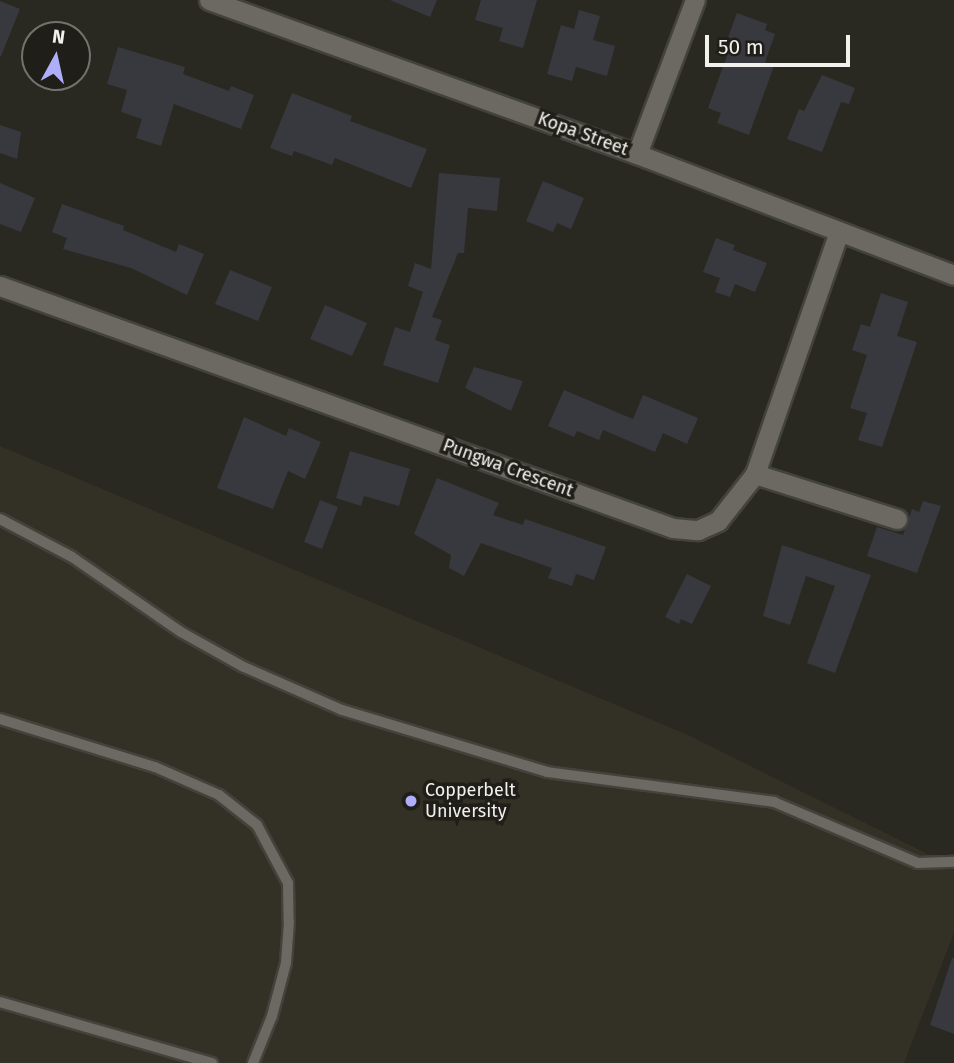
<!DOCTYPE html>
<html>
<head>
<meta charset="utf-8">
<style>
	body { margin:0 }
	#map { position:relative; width:954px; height:1063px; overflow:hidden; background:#292821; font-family:"Fira Sans",sans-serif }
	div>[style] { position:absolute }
	.built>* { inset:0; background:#333125 }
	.building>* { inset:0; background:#38393f }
	.roads { filter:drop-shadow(2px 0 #43423d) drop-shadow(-2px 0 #43423d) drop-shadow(0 2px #43423d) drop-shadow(0 -2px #43423d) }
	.lane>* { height:10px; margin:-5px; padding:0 5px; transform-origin:5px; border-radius:5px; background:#6b6962 }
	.street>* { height:19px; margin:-9.5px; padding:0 9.5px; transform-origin:9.5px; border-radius:9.5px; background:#6b6962 }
	.dots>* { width:19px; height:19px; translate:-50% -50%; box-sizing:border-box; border:4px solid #1f1e18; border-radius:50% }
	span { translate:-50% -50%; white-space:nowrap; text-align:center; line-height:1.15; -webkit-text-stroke:7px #1f1e18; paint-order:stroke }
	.street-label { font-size:18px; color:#f2f1ed }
	.poi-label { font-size:18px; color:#f2f1ed }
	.left { translate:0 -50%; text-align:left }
	.north { position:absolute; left:21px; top:21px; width:70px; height:70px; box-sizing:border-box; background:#1f1e18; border:2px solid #73726d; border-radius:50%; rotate:8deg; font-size:19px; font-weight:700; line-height:28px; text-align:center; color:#f2f1ed }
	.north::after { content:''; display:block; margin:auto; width:24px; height:32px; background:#afaefa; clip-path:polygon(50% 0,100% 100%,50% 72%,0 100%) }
	.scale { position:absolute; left:705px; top:35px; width:145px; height:32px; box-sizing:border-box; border:4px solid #f2f1ed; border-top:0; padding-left:9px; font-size:21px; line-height:24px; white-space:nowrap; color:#f2f1ed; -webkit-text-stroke:5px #1f1e18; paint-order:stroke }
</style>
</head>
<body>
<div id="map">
	<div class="built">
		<i style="clip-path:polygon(0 446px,688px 735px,954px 867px,954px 933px,904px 1063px,0 1063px)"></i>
	</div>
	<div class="building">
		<i style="clip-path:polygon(390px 0,437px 0,430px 17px)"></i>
		<i style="clip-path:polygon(481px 0,537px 0,523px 48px,499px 41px,503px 28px,475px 20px)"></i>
		<i style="clip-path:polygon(0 1px,20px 9px,1px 56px,0 56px)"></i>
		<i style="clip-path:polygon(579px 10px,600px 16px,593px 40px,615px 46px,607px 76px,576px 67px,572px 81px,547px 74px,561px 25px,574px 29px)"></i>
		<i style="clip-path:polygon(737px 13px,767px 24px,765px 30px,775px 34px,765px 62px,774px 66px,749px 135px,717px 123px,721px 113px,708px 108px,732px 42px,727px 40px)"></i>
		<i style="clip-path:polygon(118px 47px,185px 67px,183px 74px,229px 91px,231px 86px,254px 95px,241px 129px,174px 104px,161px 146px,136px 138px,142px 119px,121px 112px,127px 90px,107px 84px)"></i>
		<i style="clip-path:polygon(822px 75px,855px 88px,849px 104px,841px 102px,822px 152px,787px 139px,799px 109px,804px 111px)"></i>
		<i style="clip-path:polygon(292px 93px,352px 116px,350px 121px,427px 149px,411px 188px,335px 158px,332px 165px,294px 151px,292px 156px,270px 148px)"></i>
		<i style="clip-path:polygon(0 125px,21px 132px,17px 159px,0 153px)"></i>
		<i style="clip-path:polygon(439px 173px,500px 178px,497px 211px,468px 208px,464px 253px,458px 253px,432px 317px,442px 320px,435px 340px,450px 345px,438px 383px,383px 365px,395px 327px,410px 332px,423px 292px,408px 286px,415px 263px,431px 269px)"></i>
		<i style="clip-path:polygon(543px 181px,584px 198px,571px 229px,557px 223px,553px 232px,526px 221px)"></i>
		<i style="clip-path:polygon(0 183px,35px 198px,21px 232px,0 224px)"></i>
		<i style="clip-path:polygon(62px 204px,124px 226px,123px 230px,176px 252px,179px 244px,204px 254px,187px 295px,131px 268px,63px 249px,67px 238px,52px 232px)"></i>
		<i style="clip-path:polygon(716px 238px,735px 245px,733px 250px,767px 263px,755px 292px,735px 284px,730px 297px,715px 292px,720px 278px,703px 272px)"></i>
		<i style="clip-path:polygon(230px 270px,272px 287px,258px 321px,215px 304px)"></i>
		<i style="clip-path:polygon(881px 293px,908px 302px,897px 336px,917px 342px,882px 447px,858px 440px,867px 413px,850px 408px,867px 355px,852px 350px,861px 324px,870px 327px)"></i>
		<i style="clip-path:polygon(325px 305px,367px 323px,352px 356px,310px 339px)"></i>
		<i style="clip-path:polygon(474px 367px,523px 381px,511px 411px,465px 388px)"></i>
		<i style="clip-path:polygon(564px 390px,633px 419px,643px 395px,698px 418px,687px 444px,663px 433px,655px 452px,603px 430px,599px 440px,577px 431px,574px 437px,548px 426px)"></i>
		<i style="clip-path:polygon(244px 417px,286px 436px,289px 428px,321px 442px,305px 479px,288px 471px,273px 509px,217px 488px)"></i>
		<i style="clip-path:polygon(350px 451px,410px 469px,399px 506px,364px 496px,361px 506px,336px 498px)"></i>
		<i style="clip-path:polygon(437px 478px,499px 503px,493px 515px,523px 525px,525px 519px,606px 547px,594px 580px,576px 574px,572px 586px,548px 578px,552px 568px,481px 543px,464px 576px,449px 568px,451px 555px,414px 534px)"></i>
		<i style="clip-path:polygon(320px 500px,338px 507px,322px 549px,304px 542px)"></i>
		<i style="clip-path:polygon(923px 501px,941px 506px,917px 573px,867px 556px,877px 527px,903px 535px,912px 509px,919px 512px)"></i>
		<i style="clip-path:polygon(782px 545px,871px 575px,835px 673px,807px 663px,835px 586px,806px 576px,790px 625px,763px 616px)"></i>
		<i style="clip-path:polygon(687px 574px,711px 586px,692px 624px,681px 619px,679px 624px,665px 617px)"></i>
		<i style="clip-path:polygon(952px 958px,954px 958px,954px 1034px,930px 1025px)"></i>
	</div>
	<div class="roads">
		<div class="lane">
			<i style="left:0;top:519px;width:81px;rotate:27.8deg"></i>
			<i style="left:72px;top:557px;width:132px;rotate:34.5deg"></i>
			<i style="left:181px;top:632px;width:72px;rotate:29.1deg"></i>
			<i style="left:244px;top:667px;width:107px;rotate:23.7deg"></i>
			<i style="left:342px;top:710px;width:214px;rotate:16.8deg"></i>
			<i style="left:547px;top:772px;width:229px;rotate:7.5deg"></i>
			<i style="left:774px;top:802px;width:156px;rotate:23deg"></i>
			<i style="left:918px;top:863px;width:36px;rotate:-2deg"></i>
			<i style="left:0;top:719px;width:162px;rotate:17.2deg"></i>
			<i style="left:155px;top:767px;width:70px;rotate:23.6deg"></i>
			<i style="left:219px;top:795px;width:48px;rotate:38.3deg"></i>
			<i style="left:257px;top:825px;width:66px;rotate:61.9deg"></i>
			<i style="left:288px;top:883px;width:39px;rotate:89deg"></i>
			<i style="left:289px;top:922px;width:41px;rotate:94.2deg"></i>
			<i style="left:286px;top:963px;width:55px;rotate:104.8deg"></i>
			<i style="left:272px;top:1016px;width:51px;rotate:112deg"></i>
			<i style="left:0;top:1002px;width:221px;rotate:16.1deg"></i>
		</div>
		<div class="street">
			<i style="left:209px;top:0;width:455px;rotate:19.8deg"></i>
			<i style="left:637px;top:154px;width:339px;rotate:20.9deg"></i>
			<i style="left:637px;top:154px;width:165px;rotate:-69.4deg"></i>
			<i style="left:0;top:286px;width:715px;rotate:19.78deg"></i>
			<i style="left:673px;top:528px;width:25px;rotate:5deg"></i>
			<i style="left:698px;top:530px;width:22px;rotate:-24deg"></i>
			<i style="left:718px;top:521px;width:60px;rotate:-51.8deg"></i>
			<i style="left:755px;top:474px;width:256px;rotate:-70.9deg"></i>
			<i style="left:755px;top:474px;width:149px;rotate:17.6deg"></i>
		</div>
	</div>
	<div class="dots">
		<i style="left:411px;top:801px;background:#afaefa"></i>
	</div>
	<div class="street-label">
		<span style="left:583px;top:134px;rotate:20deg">Kopa Street</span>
		<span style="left:508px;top:468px;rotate:20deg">Pungwa Crescent</span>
	</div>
	<div class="poi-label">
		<span class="left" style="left:425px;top:801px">Copperbelt<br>University</span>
	</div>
	<div class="north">N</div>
	<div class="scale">50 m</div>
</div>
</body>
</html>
